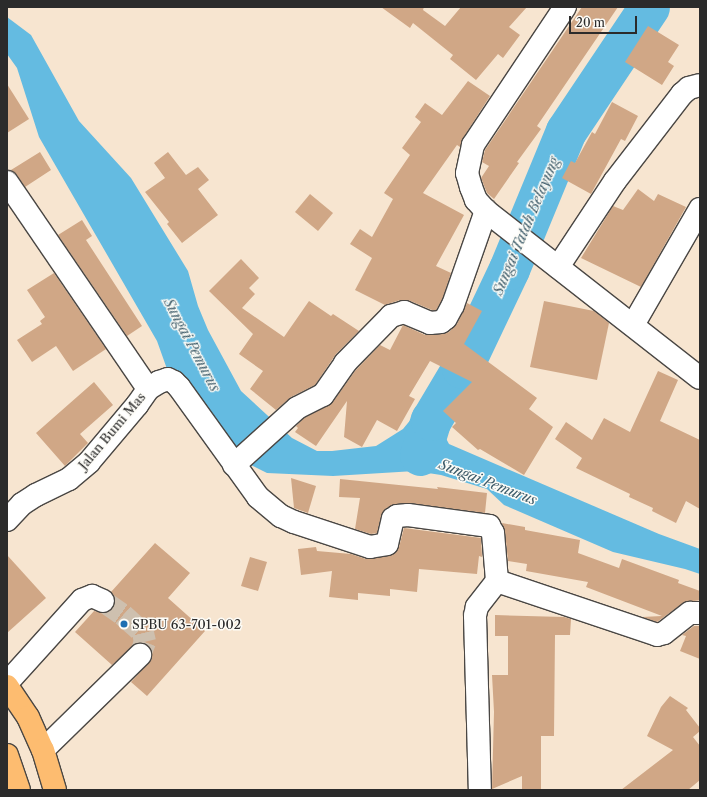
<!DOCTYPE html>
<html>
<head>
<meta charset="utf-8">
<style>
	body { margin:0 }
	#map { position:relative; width:707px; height:797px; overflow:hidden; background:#f7e5d0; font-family:"Libre Caslon Text",serif }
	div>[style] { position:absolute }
	.water>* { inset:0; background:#64bbe1 }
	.river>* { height:41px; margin:-20.5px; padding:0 20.5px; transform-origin:20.5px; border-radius:20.5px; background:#64bbe1 }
	.building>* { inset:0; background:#d0a786 }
	.minor-tunnel>* { height:22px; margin-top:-11px; transform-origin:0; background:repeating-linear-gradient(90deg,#cec0af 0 22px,transparent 0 33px) }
	.roads { filter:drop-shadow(1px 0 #4a4744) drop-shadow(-1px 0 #4a4744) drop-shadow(0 1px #4a4744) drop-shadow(0 -1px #4a4744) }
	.minor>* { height:22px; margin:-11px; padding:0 11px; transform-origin:11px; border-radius:11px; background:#fff }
	.major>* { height:22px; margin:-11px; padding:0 11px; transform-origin:11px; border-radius:11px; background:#fdbc70 }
	.dots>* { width:11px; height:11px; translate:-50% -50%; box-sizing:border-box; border:2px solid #fdfcf7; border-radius:50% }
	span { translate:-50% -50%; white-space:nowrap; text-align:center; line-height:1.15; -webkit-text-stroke:3px #fdfcf7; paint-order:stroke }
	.street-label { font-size:13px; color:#2b2b2b }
	.poi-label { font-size:13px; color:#2b2b2b }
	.left { translate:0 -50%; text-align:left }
	.water-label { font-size:14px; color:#3f5d6b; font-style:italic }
	.frame { position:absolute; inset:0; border:8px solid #2b2b2b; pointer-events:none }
	.scale { position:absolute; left:569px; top:16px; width:68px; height:18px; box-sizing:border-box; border:2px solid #2b2b2b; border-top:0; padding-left:5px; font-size:12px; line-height:14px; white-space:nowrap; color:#2b2b2b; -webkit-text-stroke:3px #fdfcf7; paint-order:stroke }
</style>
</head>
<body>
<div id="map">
	<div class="water">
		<i style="clip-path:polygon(7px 17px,31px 35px,79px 121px,131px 178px,188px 271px,198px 306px,208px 330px,241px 391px,292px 438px,317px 451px,332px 451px,376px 446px,403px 429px,426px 401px,449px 444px,659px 534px,700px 549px,700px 574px,685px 569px,613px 552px,504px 505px,487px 489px,441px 475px,415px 471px,333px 476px,267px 473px,245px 462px,167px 369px,157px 341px,39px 137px,17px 68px,7px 54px)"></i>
	</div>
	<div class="river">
		<i style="left:420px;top:455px;width:37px;rotate:-73deg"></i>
		<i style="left:431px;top:420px;width:61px;rotate:-59.2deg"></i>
		<i style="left:462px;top:368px;width:110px;rotate:-64.6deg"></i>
		<i style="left:509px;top:269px;width:149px;rotate:-67.6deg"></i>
		<i style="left:566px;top:131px;width:149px;rotate:-56.2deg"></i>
	</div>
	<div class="building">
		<i style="clip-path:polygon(381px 7px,424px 7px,423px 10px,445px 26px,461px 7px,527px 7px,509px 27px,520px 35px,503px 58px,498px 54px,476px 80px,450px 59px,453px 55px,413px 23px,410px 28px)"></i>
		<i style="clip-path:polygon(582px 7px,618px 7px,537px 126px,541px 129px,517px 162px,519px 163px,494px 199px,487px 193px,481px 178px,489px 166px,482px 162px,485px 150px)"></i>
		<i style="clip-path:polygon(648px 26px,679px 45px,668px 62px,674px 66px,662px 85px,625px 62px)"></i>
		<i style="clip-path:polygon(468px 81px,490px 96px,463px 138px,460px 147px,457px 145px,423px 193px,464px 215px,436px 266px,451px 273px,442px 300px,436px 310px,432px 310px,408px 300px,400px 300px,385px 305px,355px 290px,372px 258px,350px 244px,360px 229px,372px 237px,393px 199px,384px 193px,410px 155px,402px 148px,421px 122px,415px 117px,425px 103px,442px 115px)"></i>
		<i style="clip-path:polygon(7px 84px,29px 119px,7px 133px)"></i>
		<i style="clip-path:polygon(612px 102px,638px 116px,625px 141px,621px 139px,591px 194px,562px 178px,571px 161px,575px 163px,592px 132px,595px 134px)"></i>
		<i style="clip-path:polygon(40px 152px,51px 170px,25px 187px,17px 175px,11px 170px)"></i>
		<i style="clip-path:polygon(168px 152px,186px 175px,198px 167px,209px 180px,198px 189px,218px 215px,182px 243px,167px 224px,169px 222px,145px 192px,165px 178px,154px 163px)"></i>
		<i style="clip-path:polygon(638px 189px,654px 201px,658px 194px,686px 207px,641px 287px,581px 258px,613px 206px,623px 210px)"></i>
		<i style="clip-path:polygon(310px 194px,333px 213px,318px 231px,295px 212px)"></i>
		<i style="clip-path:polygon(82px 220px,92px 236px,86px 240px,142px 326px,127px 336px,58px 235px)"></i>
		<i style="clip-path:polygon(241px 259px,259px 278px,249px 288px,255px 294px,242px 308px,284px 337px,309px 301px,331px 316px,333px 314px,359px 331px,336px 354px,315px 385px,291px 397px,276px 410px,250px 389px,263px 371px,239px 354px,253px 334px,209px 291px)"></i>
		<i style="clip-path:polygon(54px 273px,106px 349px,73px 371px,56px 346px,32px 362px,17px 340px,42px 324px,40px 321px,45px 317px,27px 290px)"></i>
		<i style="clip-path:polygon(544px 301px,594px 311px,609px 323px,597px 380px,530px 367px)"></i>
		<i style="clip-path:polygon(467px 303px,482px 311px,464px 344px,537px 398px,529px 409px,553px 427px,524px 475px,480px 449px,478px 450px,452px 427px,456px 423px,443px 411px,472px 382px,430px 361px,409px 396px,415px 399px,397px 431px,377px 420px,362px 447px,344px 437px,347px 401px,316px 446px,295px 432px,298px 428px,296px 426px,304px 418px,333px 402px,355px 371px,380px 345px,390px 350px,403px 325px,425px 335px,443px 334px,449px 332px,457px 324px)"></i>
		<i style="clip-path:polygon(658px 371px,678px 380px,660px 421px,700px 440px,700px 509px,686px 501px,676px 523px,652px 511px,653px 508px,629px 497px,630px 494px,576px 468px,582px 458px,555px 439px,566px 422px,592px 440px,604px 418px,630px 432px)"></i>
		<i style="clip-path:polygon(94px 382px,113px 405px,80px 434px,88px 443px,65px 466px,36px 433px)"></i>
		<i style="clip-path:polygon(291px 478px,316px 486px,308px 513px,294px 508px)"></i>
		<i style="clip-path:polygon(340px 479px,438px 489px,437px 487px,487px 493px,485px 513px,410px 503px,396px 504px,385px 509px,381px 516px,377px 533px,371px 534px,355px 529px,360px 498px,339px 497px)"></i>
		<i style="clip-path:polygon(502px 523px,525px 527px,525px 530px,580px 540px,578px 553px,619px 568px,622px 559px,679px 580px,678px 583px,700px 591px,700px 600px,683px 603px,657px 622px,642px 617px,662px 616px,586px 587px,588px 582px,526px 571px,527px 564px,508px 561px,505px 532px)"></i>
		<i style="clip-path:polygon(404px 528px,481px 538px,482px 557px,479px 556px,477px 574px,419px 569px,417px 592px,390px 589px,390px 596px,358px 593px,358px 600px,329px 597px,332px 571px,301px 575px,298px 549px,316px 547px,317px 551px,351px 554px,366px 559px,389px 556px,395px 553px,399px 547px)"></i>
		<i style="clip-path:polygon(155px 543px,190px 573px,168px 598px,205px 631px,147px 696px,131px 682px,152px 659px,152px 652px,149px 646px,143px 643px,137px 643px,112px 665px,75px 632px,94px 611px,104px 613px,111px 611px,114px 606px,115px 600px,111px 592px)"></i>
		<i style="clip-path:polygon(7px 555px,46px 598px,7px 633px)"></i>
		<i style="clip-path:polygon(250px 557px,267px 562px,258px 591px,241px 586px)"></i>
		<i style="clip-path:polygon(495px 615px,564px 617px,571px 619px,570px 635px,555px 635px,554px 736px,541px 736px,541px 790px,522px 790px,522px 776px,492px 789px,494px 712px,492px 675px,508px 675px,508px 636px,495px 636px)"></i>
		<i style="clip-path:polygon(694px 626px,700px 626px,700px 659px,680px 651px,686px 636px,682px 635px)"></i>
		<i style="clip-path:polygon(670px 696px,688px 708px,686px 710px,700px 728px,700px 731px,693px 737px,700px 746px,700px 780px,688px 790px,621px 790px,673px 750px,647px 736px,661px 707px)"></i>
	</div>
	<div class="minor-tunnel">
		<i style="left:103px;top:601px;width:24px;rotate:35deg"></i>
		<i style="left:123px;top:615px;width:27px;rotate:42deg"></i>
		<i style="left:143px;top:633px;width:9px;rotate:77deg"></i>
		<i style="left:145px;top:642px;width:14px;rotate:111deg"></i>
	</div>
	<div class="roads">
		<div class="minor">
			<i style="left:565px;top:7px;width:166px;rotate:123.7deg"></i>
			<i style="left:473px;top:145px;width:29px;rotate:102deg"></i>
			<i style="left:467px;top:173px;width:15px;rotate:74deg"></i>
			<i style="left:471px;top:187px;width:14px;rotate:69deg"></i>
			<i style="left:476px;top:200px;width:15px;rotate:48deg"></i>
			<i style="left:486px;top:211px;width:271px;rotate:38deg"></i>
			<i style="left:7px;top:182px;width:250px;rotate:55.7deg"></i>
			<i style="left:558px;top:267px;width:103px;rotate:-56.5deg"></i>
			<i style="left:615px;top:181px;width:110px;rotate:-52.4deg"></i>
			<i style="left:682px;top:94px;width:9px;rotate:-41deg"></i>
			<i style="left:689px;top:88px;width:11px;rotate:-15deg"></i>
			<i style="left:633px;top:325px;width:134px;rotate:-60deg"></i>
			<i style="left:234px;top:465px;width:85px;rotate:-42.1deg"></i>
			<i style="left:297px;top:408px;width:29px;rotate:-27deg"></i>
			<i style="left:323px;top:395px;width:39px;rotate:-55deg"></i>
			<i style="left:345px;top:363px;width:66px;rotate:-45.6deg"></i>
			<i style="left:391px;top:316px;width:14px;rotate:-17deg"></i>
			<i style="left:404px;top:312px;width:28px;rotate:23deg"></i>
			<i style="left:430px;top:323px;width:11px;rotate:-5deg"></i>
			<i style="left:441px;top:322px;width:6px;rotate:-39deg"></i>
			<i style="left:446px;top:318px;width:15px;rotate:-62deg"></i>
			<i style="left:453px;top:305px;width:100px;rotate:-70.7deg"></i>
			<i style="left:7px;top:520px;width:22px;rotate:-47deg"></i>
			<i style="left:22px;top:504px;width:17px;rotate:-33deg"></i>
			<i style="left:36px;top:495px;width:37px;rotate:-26deg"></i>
			<i style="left:69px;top:479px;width:26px;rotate:-40deg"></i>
			<i style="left:89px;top:462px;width:75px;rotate:-49.9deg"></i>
			<i style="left:137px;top:405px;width:19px;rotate:-55deg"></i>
			<i style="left:148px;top:389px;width:13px;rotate:-32deg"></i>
			<i style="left:159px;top:382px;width:9px;rotate:-18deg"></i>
			<i style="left:168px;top:379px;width:7px;rotate:27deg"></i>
			<i style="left:174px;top:382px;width:7px;rotate:45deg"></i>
			<i style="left:179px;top:387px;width:135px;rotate:54.3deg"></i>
			<i style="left:258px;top:497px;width:30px;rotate:40deg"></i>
			<i style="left:281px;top:516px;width:14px;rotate:25deg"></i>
			<i style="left:294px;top:522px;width:80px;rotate:18.2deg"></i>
			<i style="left:370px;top:547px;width:17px;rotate:-10deg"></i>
			<i style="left:387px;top:544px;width:26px;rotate:-77deg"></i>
			<i style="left:393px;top:519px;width:5px;rotate:-37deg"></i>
			<i style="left:397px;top:516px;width:11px;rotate:-5deg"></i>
			<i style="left:408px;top:515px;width:82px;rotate:7.7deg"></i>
			<i style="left:489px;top:526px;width:8px;rotate:60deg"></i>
			<i style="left:493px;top:533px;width:48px;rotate:85.2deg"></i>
			<i style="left:497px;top:581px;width:33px;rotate:128deg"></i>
			<i style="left:477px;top:607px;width:9px;rotate:103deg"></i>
			<i style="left:475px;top:616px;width:174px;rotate:88.4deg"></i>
			<i style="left:497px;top:581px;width:169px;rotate:18.6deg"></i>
			<i style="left:657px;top:635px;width:7px;rotate:-16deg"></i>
			<i style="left:664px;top:633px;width:33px;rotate:-38deg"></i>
			<i style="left:690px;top:613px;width:10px"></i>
			<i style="left:7px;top:683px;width:112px;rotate:-47.9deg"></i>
			<i style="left:82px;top:600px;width:11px;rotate:-22deg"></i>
			<i style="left:92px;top:596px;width:12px;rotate:24deg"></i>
			<i style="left:43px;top:750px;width:136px;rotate:-44.4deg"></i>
		</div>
		<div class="major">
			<i style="left:7px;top:686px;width:37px;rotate:56deg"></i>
			<i style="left:28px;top:717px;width:36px;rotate:66deg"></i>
			<i style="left:43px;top:750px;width:42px;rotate:73.3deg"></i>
			<i style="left:7px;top:755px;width:37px;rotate:71deg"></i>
		</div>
	</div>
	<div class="dots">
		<i style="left:124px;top:624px;background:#1f6fb2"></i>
	</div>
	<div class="street-label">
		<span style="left:112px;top:431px;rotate:-50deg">Jalan Bumi Mas</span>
	</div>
	<div class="poi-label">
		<span class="left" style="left:132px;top:624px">SPBU 63-701-002</span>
	</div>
	<div class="water-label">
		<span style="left:526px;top:226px;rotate:-67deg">Sungai Tatah Belayung</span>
		<span style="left:192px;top:345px;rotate:62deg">Sungai Pemurus</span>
		<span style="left:488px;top:482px;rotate:21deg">Sungai Pemurus</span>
	</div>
	<div class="frame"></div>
	<div class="scale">20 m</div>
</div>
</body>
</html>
